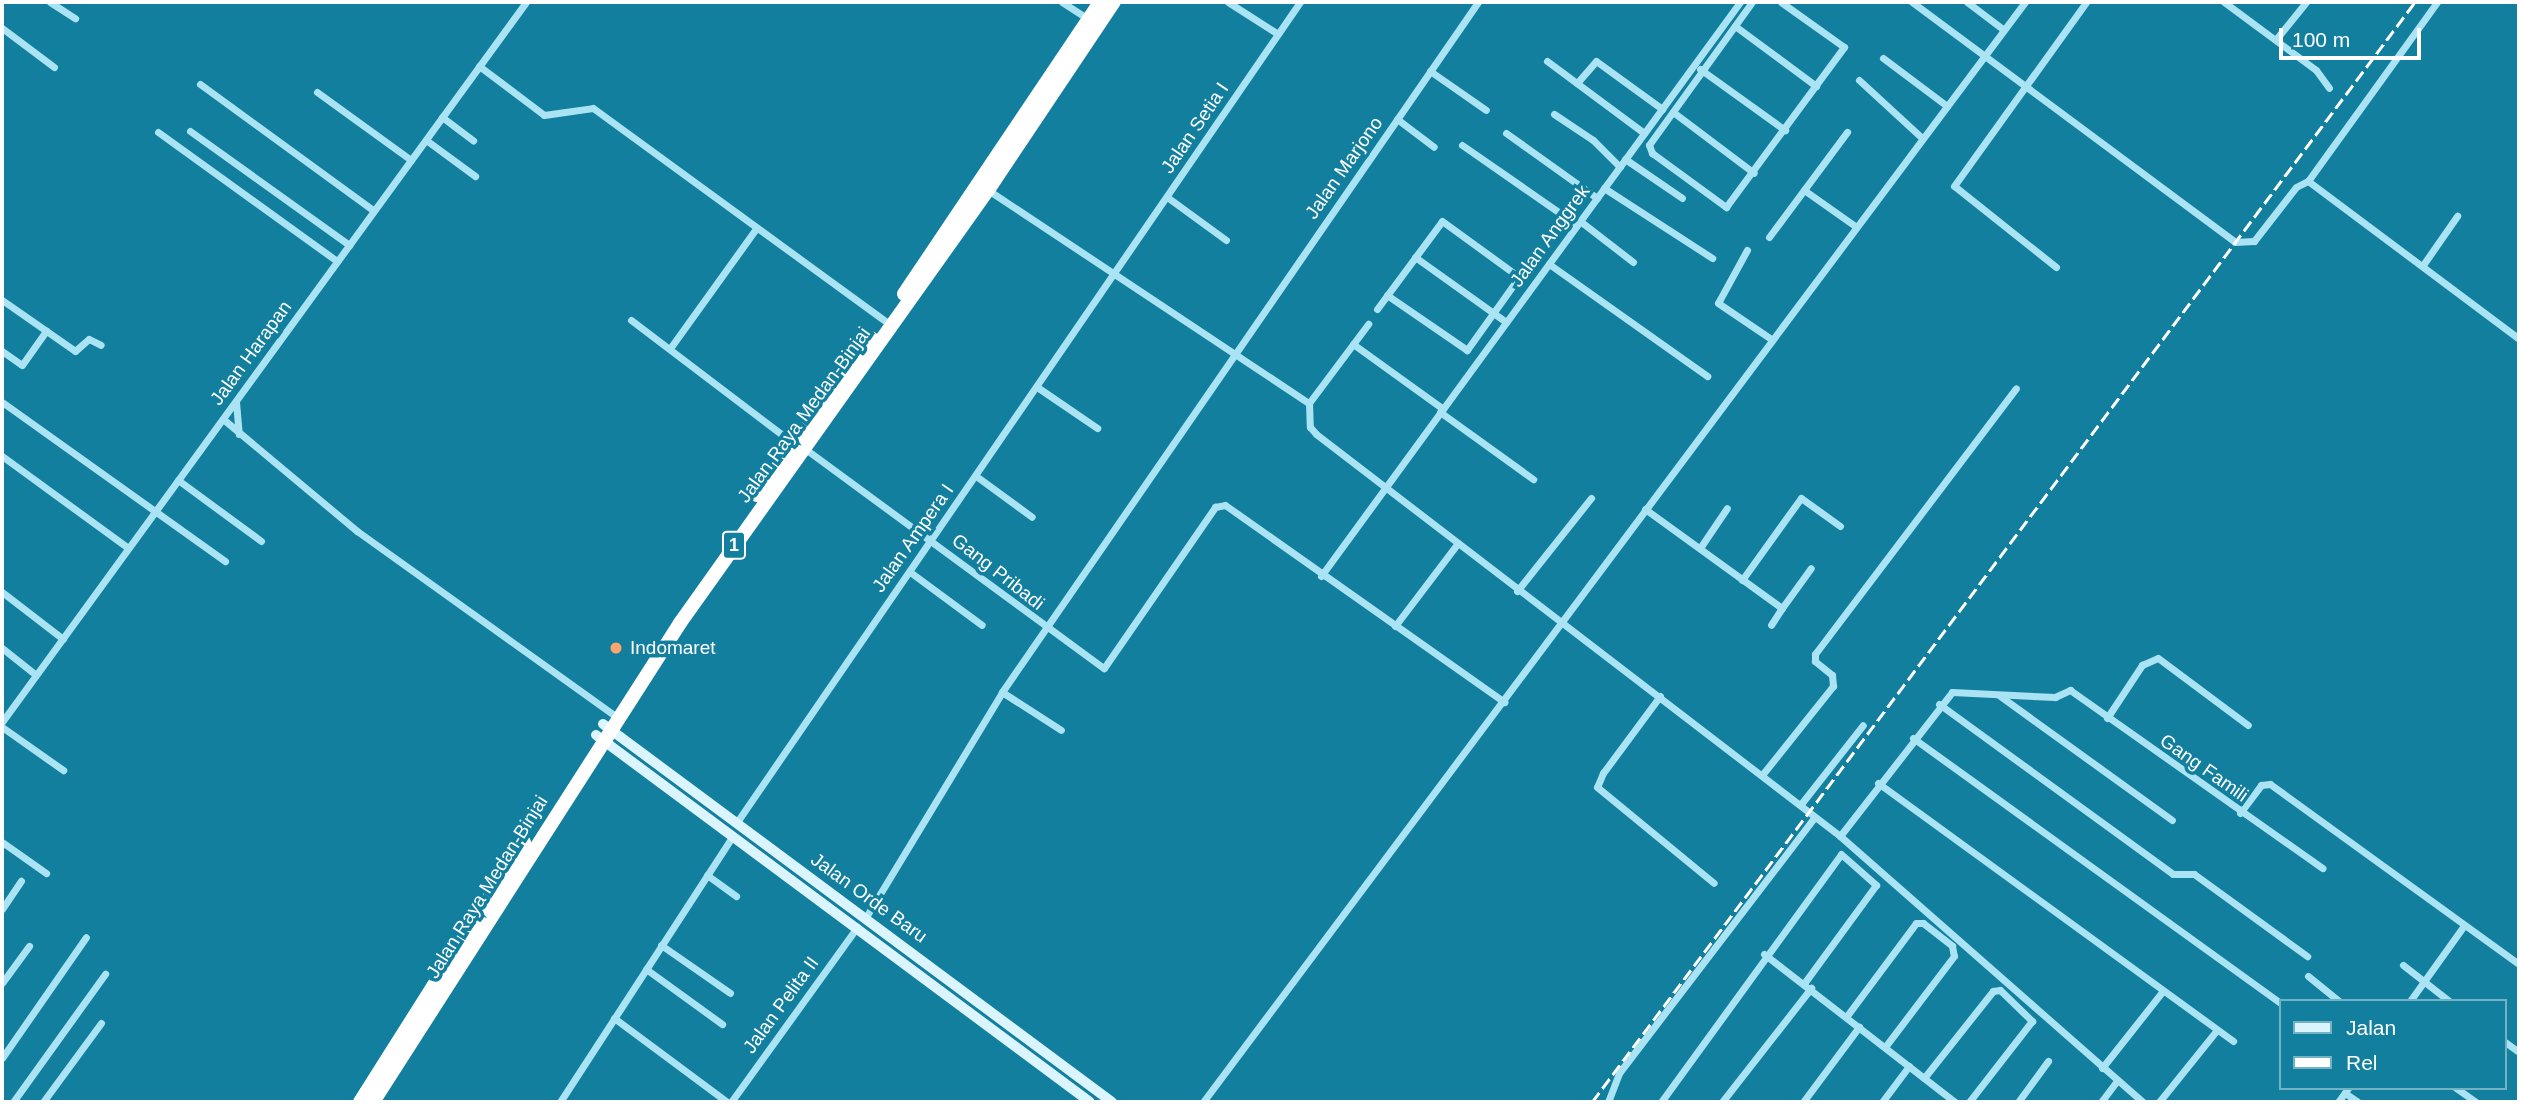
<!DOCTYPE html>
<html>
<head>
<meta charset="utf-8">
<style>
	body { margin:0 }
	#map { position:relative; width:2521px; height:1104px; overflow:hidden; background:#137f9e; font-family:Arial,sans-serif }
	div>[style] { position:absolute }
	.street>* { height:7px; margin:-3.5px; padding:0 3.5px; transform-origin:3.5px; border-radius:3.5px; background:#aae4f4 }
	.secondary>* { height:10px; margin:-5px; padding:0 5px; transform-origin:5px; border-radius:5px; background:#daf5fd }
	.highway>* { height:14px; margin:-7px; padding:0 7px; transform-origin:7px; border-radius:7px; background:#fff }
	.rail>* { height:2.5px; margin-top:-1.25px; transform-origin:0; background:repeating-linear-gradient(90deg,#fff 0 12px,transparent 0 17px) }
	.dots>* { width:19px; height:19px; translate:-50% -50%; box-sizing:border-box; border:4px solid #137f9e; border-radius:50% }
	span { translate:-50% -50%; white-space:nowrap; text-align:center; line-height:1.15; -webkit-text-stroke:7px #137f9e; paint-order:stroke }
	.shield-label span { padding:2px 5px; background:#137f9e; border:2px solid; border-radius:5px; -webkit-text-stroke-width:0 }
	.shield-label { font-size:18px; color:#fff; font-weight:700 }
	.street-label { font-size:19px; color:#fff }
	.poi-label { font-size:19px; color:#fff }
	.left { translate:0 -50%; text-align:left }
	.frame { position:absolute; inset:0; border:4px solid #fff; pointer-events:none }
	.legend { position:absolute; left:2279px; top:999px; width:228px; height:91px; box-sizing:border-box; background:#137f9e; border:2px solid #71b2c5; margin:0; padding:9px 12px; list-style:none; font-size:21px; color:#fff }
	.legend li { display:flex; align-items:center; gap:14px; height:35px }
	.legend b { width:35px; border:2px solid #71b2c5 }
	.scale { position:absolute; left:2279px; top:28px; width:142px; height:32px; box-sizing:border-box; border:4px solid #fff; border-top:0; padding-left:9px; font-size:21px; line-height:24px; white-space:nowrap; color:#fff; -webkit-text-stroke:5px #137f9e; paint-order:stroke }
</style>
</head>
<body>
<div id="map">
	<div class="street">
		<i style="left:50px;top:2px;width:30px;rotate:33deg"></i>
		<i style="left:1062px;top:2px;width:31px;rotate:33deg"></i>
		<i style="left:1228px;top:2px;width:59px;rotate:32.6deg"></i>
		<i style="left:1752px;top:2px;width:176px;rotate:125.8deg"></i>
		<i style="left:1649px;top:145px;width:9px;rotate:69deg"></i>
		<i style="left:1652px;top:153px;width:92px;rotate:36.1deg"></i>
		<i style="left:1726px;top:207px;width:199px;rotate:-53.6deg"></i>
		<i style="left:1844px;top:47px;width:77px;rotate:-144.5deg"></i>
		<i style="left:1912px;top:2px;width:402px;rotate:36.6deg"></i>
		<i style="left:2235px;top:242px;width:19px;rotate:-3deg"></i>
		<i style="left:2254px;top:241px;width:68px;rotate:-52.1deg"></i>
		<i style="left:2296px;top:187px;width:13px;rotate:-27deg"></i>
		<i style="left:2308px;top:181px;width:264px;rotate:36.8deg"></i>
		<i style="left:1967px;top:2px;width:46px;rotate:37.1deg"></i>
		<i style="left:2224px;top:2px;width:114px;rotate:36.5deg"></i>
		<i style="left:2316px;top:70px;width:22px;rotate:54deg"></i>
		<i style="left:1735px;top:26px;width:101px;rotate:36.5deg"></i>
		<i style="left:2px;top:28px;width:65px;rotate:36.9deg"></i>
		<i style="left:2277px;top:38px;width:46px;rotate:-51.1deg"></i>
		<i style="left:1883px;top:58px;width:80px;rotate:36.9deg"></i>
		<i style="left:1547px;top:61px;width:121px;rotate:36.6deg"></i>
		<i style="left:479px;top:66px;width:81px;rotate:37deg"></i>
		<i style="left:544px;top:115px;width:49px;rotate:-8.1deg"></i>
		<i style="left:593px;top:108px;width:361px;rotate:36.1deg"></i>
		<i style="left:1700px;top:69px;width:105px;rotate:35.7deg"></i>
		<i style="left:1430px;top:71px;width:68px;rotate:34.9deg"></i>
		<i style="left:1859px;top:80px;width:86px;rotate:42.6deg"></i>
		<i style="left:1577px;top:83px;width:29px;rotate:-49deg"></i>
		<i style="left:1596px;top:61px;width:82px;rotate:36deg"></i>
		<i style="left:200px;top:84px;width:215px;rotate:36.1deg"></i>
		<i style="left:317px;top:92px;width:116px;rotate:35.9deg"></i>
		<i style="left:1673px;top:112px;width:101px;rotate:37deg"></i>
		<i style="left:1554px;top:114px;width:47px;rotate:33.7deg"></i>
		<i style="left:1593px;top:140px;width:38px;rotate:45deg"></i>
		<i style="left:442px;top:117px;width:39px;rotate:37deg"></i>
		<i style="left:1397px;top:119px;width:46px;rotate:37.1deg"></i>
		<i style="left:190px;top:131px;width:196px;rotate:35.6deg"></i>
		<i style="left:158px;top:132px;width:221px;rotate:35.8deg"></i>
		<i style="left:1506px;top:133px;width:112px;rotate:35.5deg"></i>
		<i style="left:426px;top:140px;width:61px;rotate:36.3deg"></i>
		<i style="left:1462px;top:145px;width:140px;rotate:34.8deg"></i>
		<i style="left:1625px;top:159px;width:69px;rotate:34.4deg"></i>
		<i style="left:2308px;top:181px;width:221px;rotate:-54.2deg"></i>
		<i style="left:1604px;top:188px;width:129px;rotate:32.9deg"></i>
		<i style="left:988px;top:190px;width:385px;rotate:33.6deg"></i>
		<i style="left:1309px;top:403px;width:24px;rotate:88deg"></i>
		<i style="left:1310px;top:427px;width:9px;rotate:49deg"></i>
		<i style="left:1316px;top:434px;width:660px;rotate:37.49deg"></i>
		<i style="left:1840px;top:836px;width:403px;rotate:41.3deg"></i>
		<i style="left:1804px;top:190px;width:62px;rotate:35.2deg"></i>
		<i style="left:1167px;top:197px;width:73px;rotate:36.1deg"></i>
		<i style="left:1580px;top:221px;width:67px;rotate:37.7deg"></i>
		<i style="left:1769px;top:237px;width:131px;rotate:-53.4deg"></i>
		<i style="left:1747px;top:250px;width:60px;rotate:118.7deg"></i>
		<i style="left:1718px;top:303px;width:64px;rotate:34.2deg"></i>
		<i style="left:1415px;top:257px;width:112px;rotate:35.5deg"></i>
		<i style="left:1549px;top:264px;width:194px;rotate:35.3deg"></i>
		<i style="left:2423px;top:265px;width:60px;rotate:-55.2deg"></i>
		<i style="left:2056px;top:267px;width:130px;rotate:-141.5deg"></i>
		<i style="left:1954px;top:186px;width:226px;rotate:-54.3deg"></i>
		<i style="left:2px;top:300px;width:89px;rotate:34.9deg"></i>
		<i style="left:75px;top:351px;width:18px;rotate:-41deg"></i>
		<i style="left:89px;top:339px;width:13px;rotate:27deg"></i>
		<i style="left:1377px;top:309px;width:109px;rotate:-53.5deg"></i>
		<i style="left:1442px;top:221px;width:95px;rotate:36deg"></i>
		<i style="left:1519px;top:277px;width:90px;rotate:125.5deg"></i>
		<i style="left:1467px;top:350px;width:97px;rotate:-145.5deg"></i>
		<i style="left:631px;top:320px;width:202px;rotate:37.2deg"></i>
		<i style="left:1353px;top:344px;width:111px;rotate:35.8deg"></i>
		<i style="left:671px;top:347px;width:144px;rotate:-54.3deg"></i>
		<i style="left:2px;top:351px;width:24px;rotate:35deg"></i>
		<i style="left:22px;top:365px;width:42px;rotate:-54.8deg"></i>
		<i style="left:1037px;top:387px;width:73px;rotate:34.3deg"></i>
		<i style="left:2px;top:402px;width:274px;rotate:35.5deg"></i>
		<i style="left:236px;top:402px;width:32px;rotate:85deg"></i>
		<i style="left:1309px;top:403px;width:99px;rotate:-53.2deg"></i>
		<i style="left:1440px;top:412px;width:115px;rotate:35.8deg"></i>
		<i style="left:223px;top:419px;width:175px;rotate:39.9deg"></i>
		<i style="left:357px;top:531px;width:321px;rotate:35.6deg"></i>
		<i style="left:804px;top:448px;width:372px;rotate:36.3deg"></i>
		<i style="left:1104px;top:668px;width:196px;rotate:-55.4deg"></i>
		<i style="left:1215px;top:507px;width:10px;rotate:-11deg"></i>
		<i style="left:1225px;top:505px;width:342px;rotate:35.2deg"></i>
		<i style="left:2px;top:456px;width:156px;rotate:36.1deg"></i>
		<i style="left:976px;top:476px;width:69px;rotate:36.2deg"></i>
		<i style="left:178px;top:480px;width:103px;rotate:36.3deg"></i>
		<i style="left:1645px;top:509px;width:169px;rotate:35.9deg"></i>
		<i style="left:1782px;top:608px;width:20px;rotate:123deg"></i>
		<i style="left:1700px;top:548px;width:48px;rotate:-56deg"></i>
		<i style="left:910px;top:572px;width:89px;rotate:36.4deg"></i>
		<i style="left:1321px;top:576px;width:711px;rotate:-53.87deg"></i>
		<i style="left:1742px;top:580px;width:101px;rotate:-54.3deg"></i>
		<i style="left:1801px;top:498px;width:48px;rotate:35.7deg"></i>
		<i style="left:1517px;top:591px;width:119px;rotate:-51.5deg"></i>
		<i style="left:2px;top:592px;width:77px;rotate:37.6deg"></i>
		<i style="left:1782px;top:608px;width:49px;rotate:-54.1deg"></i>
		<i style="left:1395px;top:626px;width:104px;rotate:-52.8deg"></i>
		<i style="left:2px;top:648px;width:43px;rotate:38.5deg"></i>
		<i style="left:1002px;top:692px;width:70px;rotate:32.8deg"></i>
		<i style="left:1660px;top:696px;width:96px;rotate:126.5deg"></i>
		<i style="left:1603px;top:773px;width:15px;rotate:113deg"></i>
		<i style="left:1597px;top:787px;width:151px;rotate:39.4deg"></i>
		<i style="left:2000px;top:696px;width:212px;rotate:35.8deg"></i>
		<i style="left:1939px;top:704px;width:289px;rotate:36deg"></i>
		<i style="left:2173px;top:874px;width:21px"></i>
		<i style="left:2194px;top:874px;width:140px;rotate:36deg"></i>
		<i style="left:2107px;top:718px;width:64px;rotate:-56.6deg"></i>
		<i style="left:2142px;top:665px;width:17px;rotate:-24deg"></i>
		<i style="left:2158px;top:658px;width:112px;rotate:36.7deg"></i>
		<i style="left:2px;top:722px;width:890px;rotate:-53.95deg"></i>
		<i style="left:2px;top:727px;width:75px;rotate:35.2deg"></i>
		<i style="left:1913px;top:738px;width:453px;rotate:35.8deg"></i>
		<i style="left:1762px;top:775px;width:114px;rotate:-51.4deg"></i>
		<i style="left:1833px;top:686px;width:11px;rotate:-95deg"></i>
		<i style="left:1832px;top:675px;width:22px;rotate:-141deg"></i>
		<i style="left:1815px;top:661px;width:7px;rotate:-90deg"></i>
		<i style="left:1815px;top:654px;width:333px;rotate:-52.9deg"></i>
		<i style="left:1878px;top:783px;width:439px;rotate:36deg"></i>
		<i style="left:1801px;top:804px;width:100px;rotate:-51.9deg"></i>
		<i style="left:2240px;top:813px;width:35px;rotate:-53deg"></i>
		<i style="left:2261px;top:785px;width:9px;rotate:-6deg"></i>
		<i style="left:2270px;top:784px;width:307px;rotate:35.9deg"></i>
		<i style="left:737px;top:822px;width:995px;rotate:-55.53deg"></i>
		<i style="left:1840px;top:836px;width:182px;rotate:-52.1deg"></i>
		<i style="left:1952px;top:692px;width:103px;rotate:2.8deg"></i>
		<i style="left:2055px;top:697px;width:17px;rotate:-25deg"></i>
		<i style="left:2070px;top:690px;width:309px;rotate:35.2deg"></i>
		<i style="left:2px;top:842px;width:54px;rotate:35.2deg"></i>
		<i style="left:707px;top:875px;width:36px;rotate:36deg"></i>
		<i style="left:2px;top:909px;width:34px;rotate:-56deg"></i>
		<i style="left:866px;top:917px;width:263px;rotate:-58.8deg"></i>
		<i style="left:1002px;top:692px;width:838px;rotate:-55.4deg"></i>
		<i style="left:661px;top:945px;width:84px;rotate:34.8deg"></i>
		<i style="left:1764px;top:954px;width:242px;rotate:37.8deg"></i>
		<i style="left:2403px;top:965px;width:58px;rotate:38deg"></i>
		<i style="left:646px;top:969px;width:94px;rotate:35.9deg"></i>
		<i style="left:2308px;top:976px;width:40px;rotate:39deg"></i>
		<i style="left:2px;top:983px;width:46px;rotate:-53.9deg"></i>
		<i style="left:2410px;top:1001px;width:91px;rotate:-54.4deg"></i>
		<i style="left:1846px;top:1017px;width:117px;rotate:-53.3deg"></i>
		<i style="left:1916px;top:923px;width:7px"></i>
		<i style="left:1923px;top:923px;width:37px;rotate:38deg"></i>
		<i style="left:1952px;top:946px;width:10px;rotate:79deg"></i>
		<i style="left:1954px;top:956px;width:114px;rotate:127.2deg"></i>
		<i style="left:614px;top:1018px;width:141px;rotate:36.6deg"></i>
		<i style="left:2505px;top:1042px;width:17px;rotate:36deg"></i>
		<i style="left:2px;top:1058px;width:147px;rotate:-55.2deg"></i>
		<i style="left:2102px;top:1068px;width:97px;rotate:-51.7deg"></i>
		<i style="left:1924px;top:1078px;width:111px;rotate:-51.6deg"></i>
		<i style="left:1993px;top:991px;width:7px;rotate:-8deg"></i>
		<i style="left:2000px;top:990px;width:45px;rotate:44.1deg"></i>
		<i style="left:2032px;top:1021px;width:103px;rotate:127.9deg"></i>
		<i style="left:2456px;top:1088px;width:24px;rotate:35deg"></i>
		<i style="left:2345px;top:1093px;width:16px;rotate:35deg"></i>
		<i style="left:13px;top:1102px;width:158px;rotate:-54.3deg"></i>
		<i style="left:43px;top:1102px;width:98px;rotate:-53.7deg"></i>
		<i style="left:560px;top:1102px;width:317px;rotate:-57deg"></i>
		<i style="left:731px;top:1102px;width:216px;rotate:-54.2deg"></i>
		<i style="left:1203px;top:1102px;width:1373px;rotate:-53.23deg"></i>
		<i style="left:1608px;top:1102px;width:31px;rotate:-69deg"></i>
		<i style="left:1619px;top:1073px;width:322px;rotate:-52.6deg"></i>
		<i style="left:1661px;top:1102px;width:306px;rotate:-54deg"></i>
		<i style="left:1841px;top:854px;width:47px;rotate:41.5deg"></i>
		<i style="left:1876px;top:885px;width:120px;rotate:126.2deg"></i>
		<i style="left:1722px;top:1102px;width:145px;rotate:-52deg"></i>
		<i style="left:1803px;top:1102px;width:94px;rotate:-53.3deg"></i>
		<i style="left:1882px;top:1102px;width:45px;rotate:-53.1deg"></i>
		<i style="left:2018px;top:1102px;width:51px;rotate:-53.8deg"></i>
		<i style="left:2101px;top:1102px;width:26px;rotate:-53deg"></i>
		<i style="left:2159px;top:1102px;width:91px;rotate:-51.2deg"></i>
		<i style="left:2338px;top:1102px;width:17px;rotate:-54deg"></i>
	</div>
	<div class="secondary">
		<i style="left:603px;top:724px;width:634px;rotate:36.6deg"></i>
		<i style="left:596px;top:735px;width:615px;rotate:36.61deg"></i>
	</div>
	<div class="highway">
		<i style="left:904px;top:294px;width:352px;rotate:-56.1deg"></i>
		<i style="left:757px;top:495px;width:194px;rotate:-53.6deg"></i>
		<i style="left:360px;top:1102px;width:307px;rotate:-57.7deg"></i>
		<i style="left:373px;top:1102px;width:569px;rotate:-57.34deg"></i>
		<i style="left:680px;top:623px;width:531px;rotate:-54.58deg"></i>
		<i style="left:988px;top:190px;width:226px;rotate:-56.2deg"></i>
	</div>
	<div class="rail">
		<i style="left:1592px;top:1102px;width:1374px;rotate:-53.2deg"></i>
	</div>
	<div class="dots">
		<i style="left:616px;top:648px;background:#ffa46d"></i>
	</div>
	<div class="shield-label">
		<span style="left:734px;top:545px">1</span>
	</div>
	<div class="street-label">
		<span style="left:1195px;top:128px;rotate:-56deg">Jalan Setia I</span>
		<span style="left:1344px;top:168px;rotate:-55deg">Jalan Marjono</span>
		<span style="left:1550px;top:236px;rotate:-54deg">Jalan Anggrek</span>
		<span style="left:251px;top:353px;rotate:-54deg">Jalan Harapan</span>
		<span style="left:804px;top:415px;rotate:-54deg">Jalan Raya Medan-Binjai</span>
		<span style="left:913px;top:538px;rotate:-55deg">Jalan Ampera I</span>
		<span style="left:998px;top:572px;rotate:38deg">Gang Pribadi</span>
		<span style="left:2204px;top:768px;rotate:35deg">Gang Famili</span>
		<span style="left:487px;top:887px;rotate:-58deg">Jalan Raya Medan-Binjai</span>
		<span style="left:869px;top:898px;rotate:36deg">Jalan Orde Baru</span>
		<span style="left:781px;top:1005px;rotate:-54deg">Jalan Pelita II</span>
	</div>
	<div class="poi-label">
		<span class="left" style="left:630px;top:648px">Indomaret</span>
	</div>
	<div class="frame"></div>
	<ul class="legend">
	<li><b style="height:9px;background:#daf5fd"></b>Jalan</li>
	<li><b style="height:9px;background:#fff"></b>Rel</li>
	</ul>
	<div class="scale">100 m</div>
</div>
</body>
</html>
